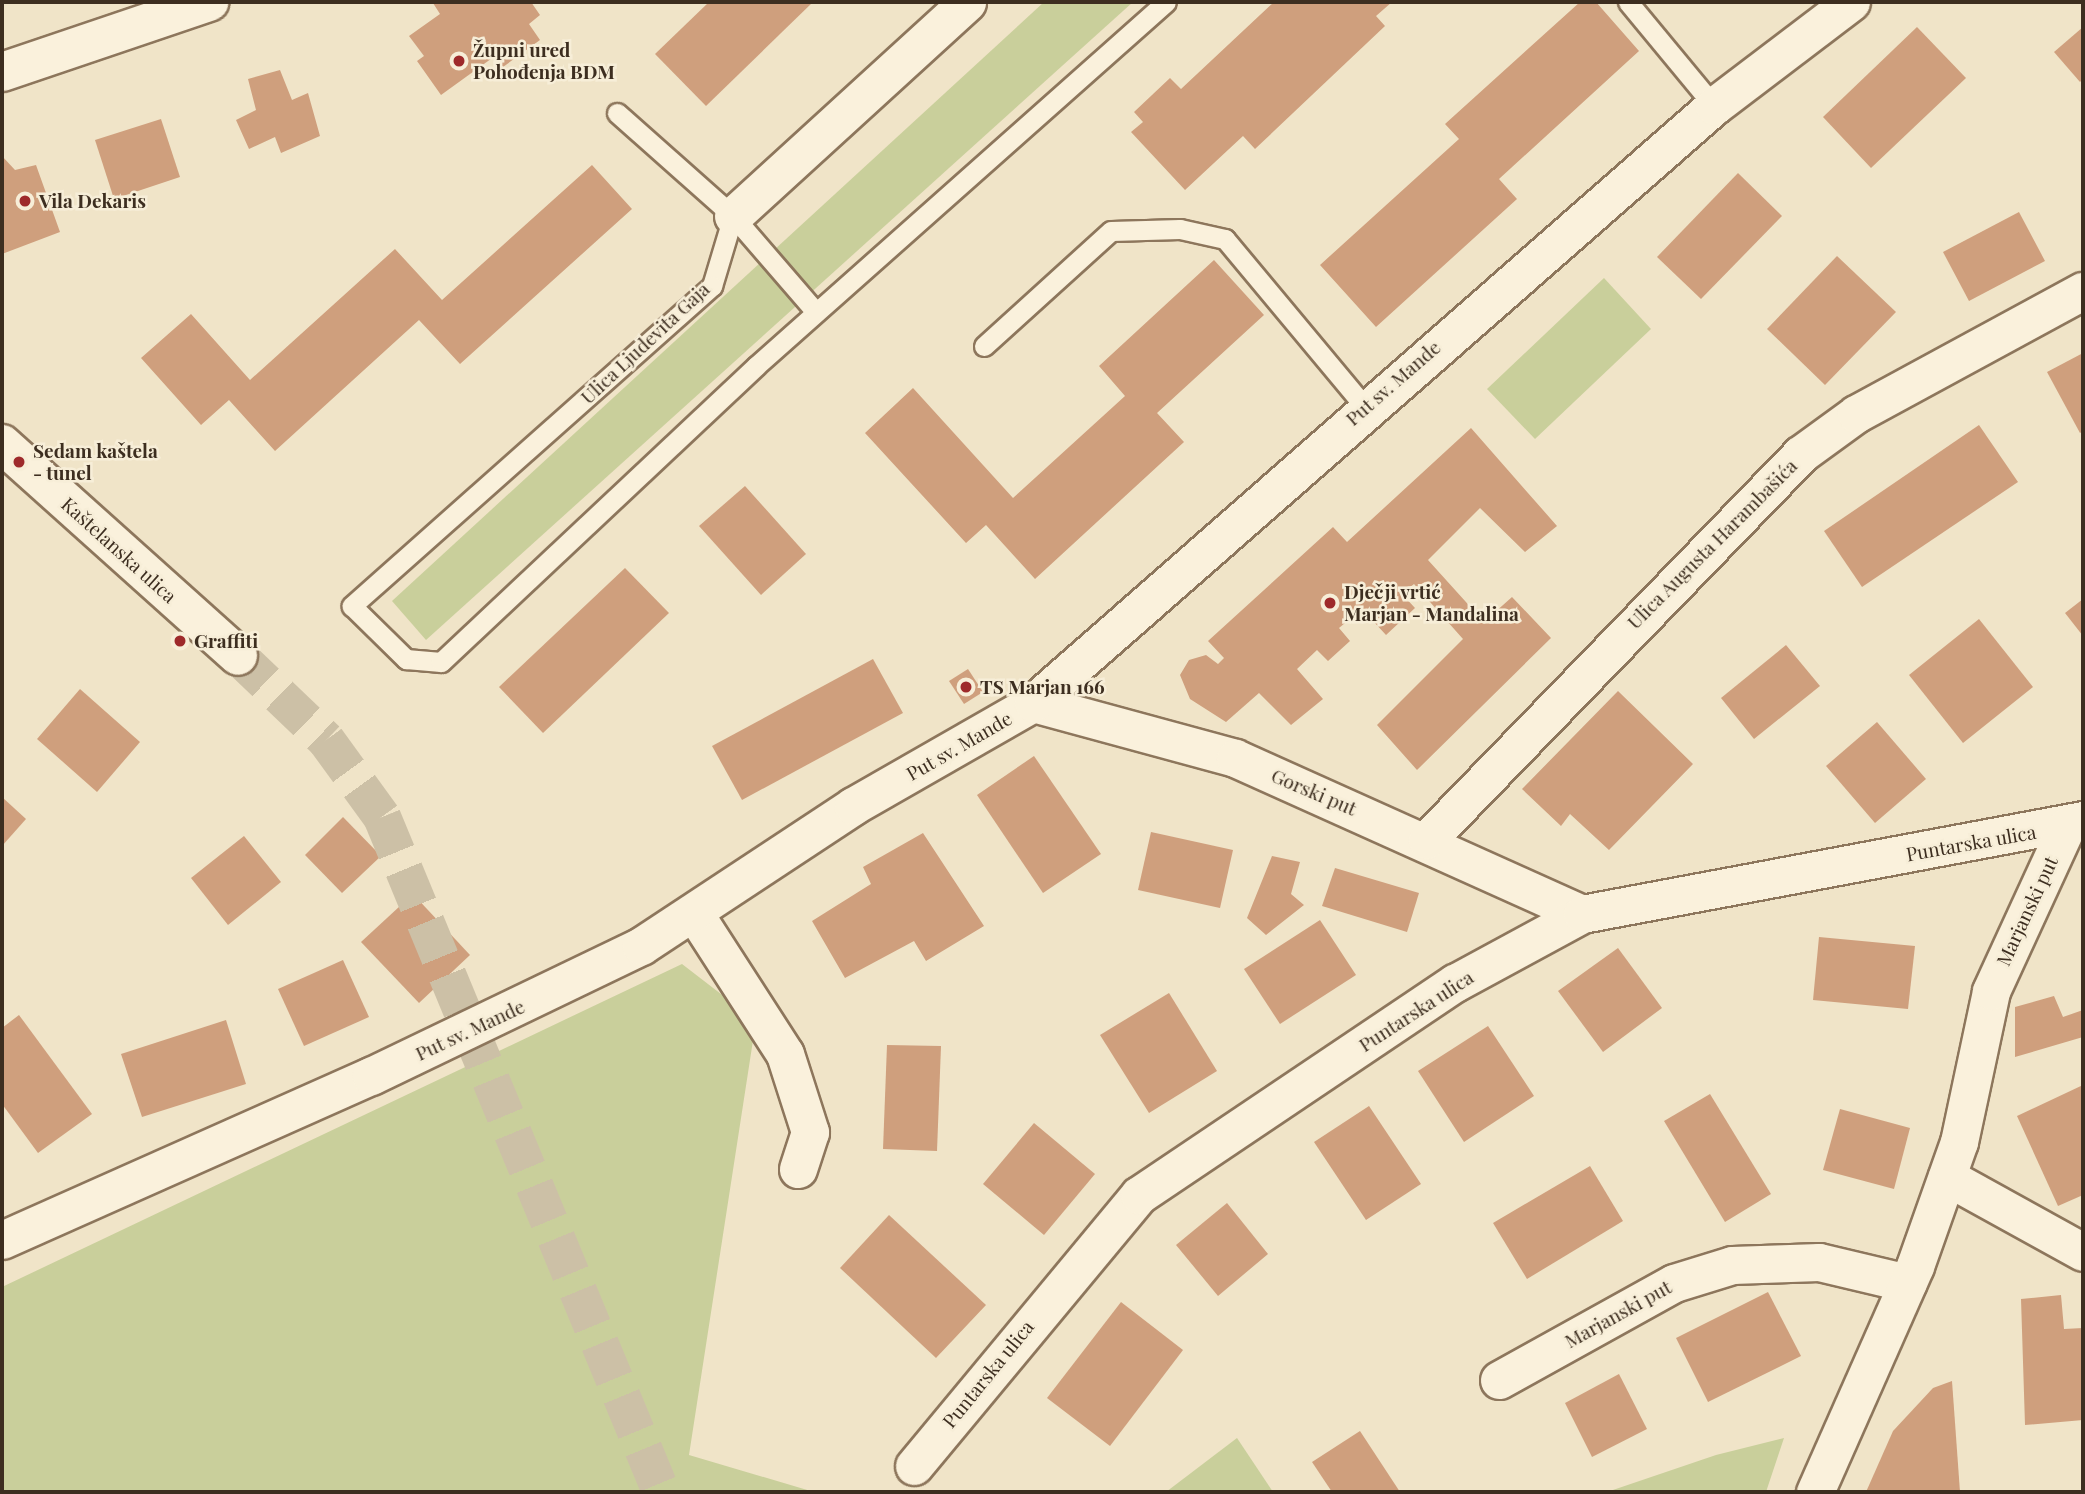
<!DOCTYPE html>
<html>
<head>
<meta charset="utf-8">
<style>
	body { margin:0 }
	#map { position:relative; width:2085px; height:1494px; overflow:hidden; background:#f0e4c8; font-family:"Playfair Display",serif }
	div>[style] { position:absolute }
	.green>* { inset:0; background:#c9cf9b }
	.building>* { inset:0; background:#cf9f7d }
	.secondary-tunnel>* { height:38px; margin-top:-19px; transform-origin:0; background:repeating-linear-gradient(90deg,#ccc0a6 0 38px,transparent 0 57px) }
	.roads { filter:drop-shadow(2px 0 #8d765c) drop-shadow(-2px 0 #8d765c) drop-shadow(0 2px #8d765c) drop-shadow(0 -2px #8d765c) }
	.lane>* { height:19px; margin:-9.5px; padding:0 9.5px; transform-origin:9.5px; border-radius:9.5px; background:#faf1dc }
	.street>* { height:37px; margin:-18.5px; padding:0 18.5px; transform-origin:18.5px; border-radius:18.5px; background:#faf1dc }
	.secondary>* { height:38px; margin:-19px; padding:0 19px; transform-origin:19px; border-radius:19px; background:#faf1dc }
	.dots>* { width:19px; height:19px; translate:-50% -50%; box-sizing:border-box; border:4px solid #f7eed8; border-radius:50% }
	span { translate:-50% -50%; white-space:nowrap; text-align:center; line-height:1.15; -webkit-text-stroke:5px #f7eed8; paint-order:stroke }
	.poi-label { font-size:19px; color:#3d2e20; font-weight:700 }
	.left { translate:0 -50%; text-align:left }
	.street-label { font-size:19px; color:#3d2e20 }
	.frame { position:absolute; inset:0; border:4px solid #3d2e20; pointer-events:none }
</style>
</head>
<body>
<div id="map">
	<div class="green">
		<i style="clip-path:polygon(1044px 2px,1133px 2px,426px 640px,392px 601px)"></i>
		<i style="clip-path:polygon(1604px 278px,1651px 329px,1535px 439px,1487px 389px)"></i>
		<i style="clip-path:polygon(682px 964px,756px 1021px,689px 1455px,814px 1492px,2px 1492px,2px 1287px)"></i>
		<i style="clip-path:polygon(1237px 1438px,1273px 1492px,1166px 1492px)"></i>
		<i style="clip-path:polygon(1784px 1438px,1766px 1492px,1607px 1492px,1716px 1455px)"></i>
	</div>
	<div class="building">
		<i style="clip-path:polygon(531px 2px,540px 15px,529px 24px,540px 40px,503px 67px,495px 56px,441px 95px,417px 61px,424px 56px,409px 36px,440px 14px,433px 3px)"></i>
		<i style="clip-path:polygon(709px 2px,813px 2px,706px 106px,655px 54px)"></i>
		<i style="clip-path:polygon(1274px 2px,1392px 2px,1376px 16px,1385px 26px,1255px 149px,1243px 136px,1185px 190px,1131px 132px,1143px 122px,1134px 112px,1170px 78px,1181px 89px)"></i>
		<i style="clip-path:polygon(1580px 2px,1596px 2px,1639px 51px,1499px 179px,1517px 199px,1376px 327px,1320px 265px,1459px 139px,1445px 124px)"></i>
		<i style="clip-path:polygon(1917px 27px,1966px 78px,1871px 168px,1823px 117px)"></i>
		<i style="clip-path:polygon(2083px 27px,2083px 79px,2080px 82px,2054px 52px)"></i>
		<i style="clip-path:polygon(280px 70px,292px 100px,308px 93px,320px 136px,281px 153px,275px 137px,249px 149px,236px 120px,256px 110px,248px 79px)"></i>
		<i style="clip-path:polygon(161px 119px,180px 177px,114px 199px,95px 140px)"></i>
		<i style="clip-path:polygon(2px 156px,15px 170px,36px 165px,60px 232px,2px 254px)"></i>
		<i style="clip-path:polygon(592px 165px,632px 209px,460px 364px,419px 320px,275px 451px,229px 400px,201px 425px,141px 358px,191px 314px,250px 380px,395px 249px,442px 300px)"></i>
		<i style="clip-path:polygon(1738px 173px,1782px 216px,1701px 299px,1657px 257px)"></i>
		<i style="clip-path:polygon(2019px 212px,2045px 261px,1969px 301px,1943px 252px)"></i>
		<i style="clip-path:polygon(1837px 256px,1896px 312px,1825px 385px,1767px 329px)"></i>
		<i style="clip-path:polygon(1214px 260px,1264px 315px,1157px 413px,1184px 442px,1035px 579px,986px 525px,966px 543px,865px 433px,913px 388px,1013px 498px,1125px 396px,1099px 366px)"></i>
		<i style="clip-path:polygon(2083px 353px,2083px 431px,2080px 433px,2047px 372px)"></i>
		<i style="clip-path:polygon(1979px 425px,2018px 482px,1862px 587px,1824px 531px)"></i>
		<i style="clip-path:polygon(1471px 428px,1557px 526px,1525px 552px,1480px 508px,1428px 560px,1484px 622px,1512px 597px,1551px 638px,1417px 770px,1377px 725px,1463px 639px,1414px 584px,1402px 594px,1415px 608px,1386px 635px,1362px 609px,1339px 628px,1350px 641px,1328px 661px,1317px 650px,1297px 669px,1323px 699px,1291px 725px,1259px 693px,1226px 722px,1190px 699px,1180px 675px,1189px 660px,1206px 655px,1218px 664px,1224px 658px,1208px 641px,1333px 527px,1347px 542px)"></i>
		<i style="clip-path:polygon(745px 486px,806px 554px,761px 595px,699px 526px)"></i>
		<i style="clip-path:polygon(625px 568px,669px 613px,543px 733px,499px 687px)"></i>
		<i style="clip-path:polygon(2083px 599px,2083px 636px,2065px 613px)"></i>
		<i style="clip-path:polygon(1979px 619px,2033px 687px,1963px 743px,1909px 675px)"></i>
		<i style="clip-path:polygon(1786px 645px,1820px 686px,1754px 739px,1721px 698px)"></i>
		<i style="clip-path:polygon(873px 659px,903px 713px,742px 800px,712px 746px)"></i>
		<i style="clip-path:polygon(968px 669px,983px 692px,964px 704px,949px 681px)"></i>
		<i style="clip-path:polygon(80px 689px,140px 742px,97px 792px,37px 739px)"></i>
		<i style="clip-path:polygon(1618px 691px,1693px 764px,1609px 850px,1570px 814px,1561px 826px,1522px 789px)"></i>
		<i style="clip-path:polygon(1877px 722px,1926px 779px,1875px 823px,1826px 766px)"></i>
		<i style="clip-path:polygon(1034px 756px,1101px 854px,1043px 893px,977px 795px)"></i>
		<i style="clip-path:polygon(2px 797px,26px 819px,2px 846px)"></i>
		<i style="clip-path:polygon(343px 817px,381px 856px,342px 893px,305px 855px)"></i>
		<i style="clip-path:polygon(1151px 832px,1233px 850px,1220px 908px,1138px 890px)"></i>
		<i style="clip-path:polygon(923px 833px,984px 926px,926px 961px,914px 941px,845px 978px,812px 921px,871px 884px,863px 867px)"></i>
		<i style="clip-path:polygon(244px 836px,281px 882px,228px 925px,191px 878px)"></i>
		<i style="clip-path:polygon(1272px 856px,1300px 862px,1291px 894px,1304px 905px,1266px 935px,1247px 918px)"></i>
		<i style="clip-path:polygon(1335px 868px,1419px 893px,1407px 932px,1322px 906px)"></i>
		<i style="clip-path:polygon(413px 894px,470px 955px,419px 1003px,361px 942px)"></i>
		<i style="clip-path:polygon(1320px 920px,1356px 975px,1280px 1024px,1244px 969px)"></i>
		<i style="clip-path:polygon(1819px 937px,1915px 946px,1908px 1009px,1813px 1000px)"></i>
		<i style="clip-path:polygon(1618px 948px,1662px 1008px,1603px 1052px,1558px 991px)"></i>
		<i style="clip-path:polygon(343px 960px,369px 1017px,304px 1046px,278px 989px)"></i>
		<i style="clip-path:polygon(1169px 993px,1217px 1071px,1149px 1113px,1100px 1035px)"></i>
		<i style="clip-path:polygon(2054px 996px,2063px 1017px,2083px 1010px,2083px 1037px,2015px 1057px,2015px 1007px)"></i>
		<i style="clip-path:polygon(19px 1015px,92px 1114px,38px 1153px,2px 1104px,2px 1028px)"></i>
		<i style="clip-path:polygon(226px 1020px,246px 1084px,142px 1117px,121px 1054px)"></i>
		<i style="clip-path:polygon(1488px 1026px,1534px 1096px,1464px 1142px,1418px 1071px)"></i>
		<i style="clip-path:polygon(887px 1045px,941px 1046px,937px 1151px,883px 1149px)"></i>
		<i style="clip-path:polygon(2083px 1085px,2083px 1195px,2058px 1206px,2017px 1116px)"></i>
		<i style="clip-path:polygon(1710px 1094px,1771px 1194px,1725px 1222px,1664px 1121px)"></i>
		<i style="clip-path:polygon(1369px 1106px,1421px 1184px,1366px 1220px,1314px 1142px)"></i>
		<i style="clip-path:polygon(1840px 1109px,1910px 1128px,1894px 1189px,1823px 1170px)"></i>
		<i style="clip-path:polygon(1034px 1123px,1095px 1174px,1044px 1235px,983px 1184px)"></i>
		<i style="clip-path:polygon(1590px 1166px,1623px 1221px,1527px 1279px,1493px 1223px)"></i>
		<i style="clip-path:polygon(1227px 1203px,1268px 1254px,1218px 1296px,1176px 1245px)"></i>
		<i style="clip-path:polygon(889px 1215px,986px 1305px,936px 1358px,840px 1268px)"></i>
		<i style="clip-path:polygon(1768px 1292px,1801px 1356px,1708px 1402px,1676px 1338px)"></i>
		<i style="clip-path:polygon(2061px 1295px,2064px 1329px,2083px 1328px,2083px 1420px,2025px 1425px,2021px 1299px)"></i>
		<i style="clip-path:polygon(1121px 1302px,1183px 1350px,1110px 1446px,1047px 1398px)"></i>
		<i style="clip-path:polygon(1619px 1374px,1647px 1429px,1592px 1457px,1565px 1403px)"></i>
		<i style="clip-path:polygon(1952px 1381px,1960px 1492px,1866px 1492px,1893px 1431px,1933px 1388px)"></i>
		<i style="clip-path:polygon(1360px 1431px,1400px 1492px,1332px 1492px,1312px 1462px)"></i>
	</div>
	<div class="secondary-tunnel">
		<i style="left:238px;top:656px;width:122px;rotate:43.7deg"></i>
		<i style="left:326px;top:740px;width:95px;rotate:54deg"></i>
		<i style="left:382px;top:817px;width:730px;rotate:67.54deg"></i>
	</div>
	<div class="roads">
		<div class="lane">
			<i style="left:1628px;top:2px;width:135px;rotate:50.4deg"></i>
			<i style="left:617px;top:113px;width:155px;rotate:41.6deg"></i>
			<i style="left:733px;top:216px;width:127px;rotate:49.2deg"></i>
			<i style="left:733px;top:216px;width:73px;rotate:106.7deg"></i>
			<i style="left:712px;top:286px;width:482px;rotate:138.4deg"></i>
			<i style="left:352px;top:606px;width:76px;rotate:44.5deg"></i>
			<i style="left:406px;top:659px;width:35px;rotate:5deg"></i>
			<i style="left:441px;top:662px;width:432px;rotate:-43.2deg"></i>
			<i style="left:756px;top:366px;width:548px;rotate:-41.6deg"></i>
			<i style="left:984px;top:346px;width:171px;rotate:-42.2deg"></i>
			<i style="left:1111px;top:231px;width:69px;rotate:-1.7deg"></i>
			<i style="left:1180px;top:229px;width:46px;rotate:12.5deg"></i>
			<i style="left:1225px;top:239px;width:219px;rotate:50.2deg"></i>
		</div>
		<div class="street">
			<i style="left:733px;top:216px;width:317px;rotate:-42.4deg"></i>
			<i style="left:1033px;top:703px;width:209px;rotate:15.2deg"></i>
			<i style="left:1235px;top:758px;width:380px;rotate:24.2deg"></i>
			<i style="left:1427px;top:840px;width:537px;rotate:-45.9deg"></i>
			<i style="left:1801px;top:454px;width:68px;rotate:-36deg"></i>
			<i style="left:1856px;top:414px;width:258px;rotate:-28.5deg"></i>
			<i style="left:696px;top:916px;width:164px;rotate:57.2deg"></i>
			<i style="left:785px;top:1054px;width:82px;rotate:72.2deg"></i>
			<i style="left:810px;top:1132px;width:39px;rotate:108deg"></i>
			<i style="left:1947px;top:1177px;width:155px;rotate:28.9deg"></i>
			<i style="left:2px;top:1240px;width:404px;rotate:-24deg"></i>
			<i style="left:371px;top:1076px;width:300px;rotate:-25.7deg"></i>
			<i style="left:641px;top:946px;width:254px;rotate:-33.4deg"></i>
			<i style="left:853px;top:806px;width:207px;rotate:-29.8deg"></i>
			<i style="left:1033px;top:703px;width:906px;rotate:-41.24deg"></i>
			<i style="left:1714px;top:106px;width:172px;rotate:-37.2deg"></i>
			<i style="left:1499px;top:1380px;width:200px;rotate:-29deg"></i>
			<i style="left:1674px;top:1283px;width:61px;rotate:-17.2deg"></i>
			<i style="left:1732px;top:1265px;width:87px;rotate:-2deg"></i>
			<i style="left:1819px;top:1262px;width:91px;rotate:13.3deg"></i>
			<i style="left:914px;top:1466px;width:352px;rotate:-50.3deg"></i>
			<i style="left:1139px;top:1195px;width:381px;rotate:-33.9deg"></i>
			<i style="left:1455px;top:983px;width:145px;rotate:-28.5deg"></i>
			<i style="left:1582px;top:914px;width:510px;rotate:-10.63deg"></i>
			<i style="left:1815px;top:1492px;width:247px;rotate:-66.1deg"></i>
			<i style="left:1915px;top:1266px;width:132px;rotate:-70.5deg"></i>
			<i style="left:1959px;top:1142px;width:154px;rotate:-78deg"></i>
			<i style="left:1991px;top:991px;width:182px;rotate:-65.3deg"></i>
		</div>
		<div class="secondary">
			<i style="left:2px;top:72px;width:219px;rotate:-18.7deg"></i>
			<i style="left:2px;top:444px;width:317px;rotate:41.9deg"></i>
		</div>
	</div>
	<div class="dots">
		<i style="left:459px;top:61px;background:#9e2a2b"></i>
		<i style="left:25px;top:201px;background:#9e2a2b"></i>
		<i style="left:19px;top:462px;background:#9e2a2b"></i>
		<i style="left:1330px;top:603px;background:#9e2a2b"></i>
		<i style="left:180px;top:641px;background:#9e2a2b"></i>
		<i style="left:966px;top:687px;background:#9e2a2b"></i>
	</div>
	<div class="poi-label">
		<span class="left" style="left:473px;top:61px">Župni ured<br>Pohođenja BDM</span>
		<span class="left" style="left:39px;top:201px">Vila Dekaris</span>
		<span class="left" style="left:33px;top:462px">Sedam kaštela<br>- tunel</span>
		<span class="left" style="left:1344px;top:603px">Dječji vrtić<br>Marjan - Mandalina</span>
		<span class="left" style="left:194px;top:641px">Graffiti</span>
		<span class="left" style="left:980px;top:687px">TS Marjan 166</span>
	</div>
	<div class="street-label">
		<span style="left:645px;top:343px;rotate:-43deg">Ulica Ljudevita Gaja</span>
		<span style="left:1393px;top:383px;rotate:-41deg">Put sv. Mande</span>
		<span style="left:1712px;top:544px;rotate:-45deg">Ulica Augusta Harambašića</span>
		<span style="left:119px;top:550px;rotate:42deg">Kaštelanska ulica</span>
		<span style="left:959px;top:746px;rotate:-30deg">Put sv. Mande</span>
		<span style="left:1314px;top:792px;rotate:23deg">Gorski put</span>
		<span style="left:1971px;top:843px;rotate:-10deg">Puntarska ulica</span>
		<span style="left:2027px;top:911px;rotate:-65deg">Marjanski put</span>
		<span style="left:1416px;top:1011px;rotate:-33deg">Puntarska ulica</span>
		<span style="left:470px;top:1030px;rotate:-25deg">Put sv. Mande</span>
		<span style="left:1618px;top:1314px;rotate:-29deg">Marjanski put</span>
		<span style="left:988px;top:1374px;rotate:-51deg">Puntarska ulica</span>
	</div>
	<div class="frame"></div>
</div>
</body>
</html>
